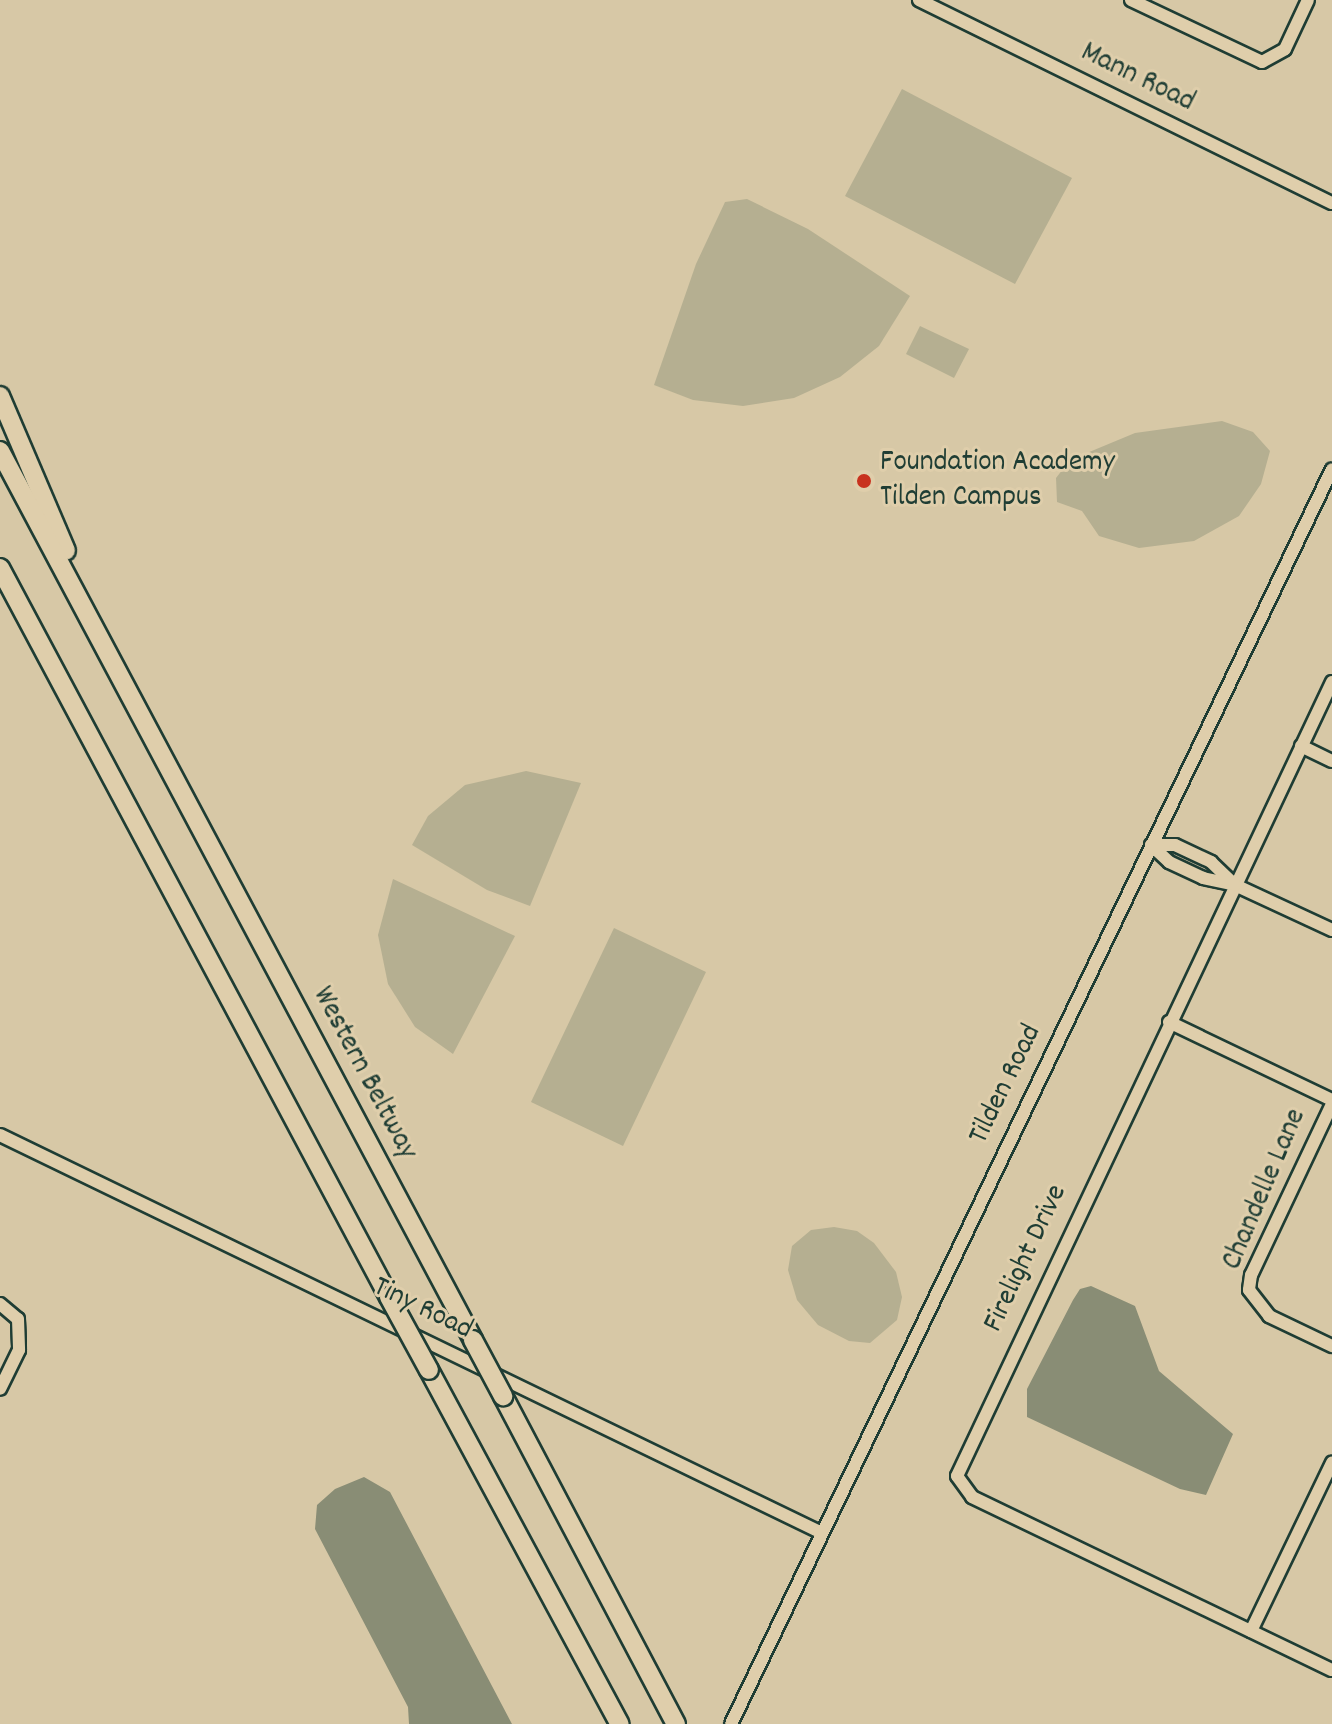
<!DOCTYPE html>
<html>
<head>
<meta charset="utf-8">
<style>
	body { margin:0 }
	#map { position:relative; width:1332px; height:1724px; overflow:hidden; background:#d7c8a6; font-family:Dekko,sans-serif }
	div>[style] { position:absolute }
	.green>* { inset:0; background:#b5af91 }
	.water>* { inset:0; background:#898d75 }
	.roads { filter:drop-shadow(2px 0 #1f3d34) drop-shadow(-2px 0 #1f3d34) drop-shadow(0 2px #1f3d34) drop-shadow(0 -2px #1f3d34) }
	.minor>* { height:12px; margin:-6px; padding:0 6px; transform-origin:6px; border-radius:6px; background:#dfceab }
	.highway>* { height:18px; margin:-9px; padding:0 9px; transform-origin:9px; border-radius:9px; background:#dfceab }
	.bridges { filter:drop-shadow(2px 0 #1f3d34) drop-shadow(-2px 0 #1f3d34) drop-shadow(0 2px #1f3d34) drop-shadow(0 -2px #1f3d34) }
	.highway-bridge>* { height:18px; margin:-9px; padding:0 9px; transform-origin:9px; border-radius:9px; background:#dfceab }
	.dots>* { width:22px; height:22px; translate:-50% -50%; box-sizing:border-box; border:4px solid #dfceab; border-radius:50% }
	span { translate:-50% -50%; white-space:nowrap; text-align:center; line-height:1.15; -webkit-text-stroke:6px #dfceab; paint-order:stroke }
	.street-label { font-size:30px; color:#1f3d34 }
	.poi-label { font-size:30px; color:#1f3d34 }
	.left { translate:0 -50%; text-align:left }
</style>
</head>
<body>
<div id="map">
	<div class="green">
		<i style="clip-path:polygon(902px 89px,1072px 178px,1015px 284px,845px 196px)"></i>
		<i style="clip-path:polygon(747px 199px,808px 229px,910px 296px,879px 346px,840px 377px,794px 398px,743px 406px,693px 400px,654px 385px,696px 264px,725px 202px)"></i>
		<i style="clip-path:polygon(920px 326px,969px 349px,954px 378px,906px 354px)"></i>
		<i style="clip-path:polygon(1222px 421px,1253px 432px,1270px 451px,1261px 484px,1239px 516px,1194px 541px,1139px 548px,1099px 536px,1082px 511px,1057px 502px,1056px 478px,1070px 460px,1135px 433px)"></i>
		<i style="clip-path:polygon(526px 771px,581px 783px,530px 906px,487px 890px,412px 845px,428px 816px,465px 785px)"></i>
		<i style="clip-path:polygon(393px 879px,515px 936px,453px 1054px,415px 1027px,388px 984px,378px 935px)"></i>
		<i style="clip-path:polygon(614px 928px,706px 972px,623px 1146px,531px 1102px)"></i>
		<i style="clip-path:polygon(834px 1227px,857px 1231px,874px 1243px,896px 1272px,902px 1297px,897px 1320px,870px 1343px,849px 1341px,818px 1325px,797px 1300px,788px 1270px,792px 1246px,811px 1230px)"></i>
	</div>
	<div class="water">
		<i style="clip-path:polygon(1091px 1286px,1135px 1306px,1159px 1371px,1233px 1434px,1206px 1495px,1180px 1489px,1027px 1417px,1027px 1389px,1073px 1300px,1080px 1289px)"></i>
		<i style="clip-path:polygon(364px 1477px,390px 1492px,512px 1724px,409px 1724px,408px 1707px,315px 1529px,317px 1505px,335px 1489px)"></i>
	</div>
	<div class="roads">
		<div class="minor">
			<i style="left:919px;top:0;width:460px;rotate:26.2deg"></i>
			<i style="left:1131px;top:0;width:145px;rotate:25.3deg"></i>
			<i style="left:1262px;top:62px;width:26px;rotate:-29deg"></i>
			<i style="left:1285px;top:49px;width:54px;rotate:-64.9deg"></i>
			<i style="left:1332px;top:682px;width:878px;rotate:115.28deg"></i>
			<i style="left:957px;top:1476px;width:26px;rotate:54deg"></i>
			<i style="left:972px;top:1497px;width:399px;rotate:25.7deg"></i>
			<i style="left:1301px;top:746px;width:34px;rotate:26deg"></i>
			<i style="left:1151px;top:845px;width:25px;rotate:43deg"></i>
			<i style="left:1169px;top:862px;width:38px;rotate:25deg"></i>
			<i style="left:1203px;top:878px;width:33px;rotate:12deg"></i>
			<i style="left:1235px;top:885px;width:107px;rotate:24.9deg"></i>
			<i style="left:1151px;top:845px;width:24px"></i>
			<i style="left:1175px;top:845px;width:40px;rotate:25deg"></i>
			<i style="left:1211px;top:862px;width:33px;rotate:44deg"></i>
			<i style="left:1169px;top:1022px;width:181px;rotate:25.6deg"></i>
			<i style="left:1332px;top:1104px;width:189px;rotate:115.3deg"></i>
			<i style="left:1251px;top:1275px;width:15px;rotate:98deg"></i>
			<i style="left:1249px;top:1290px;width:33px;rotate:52deg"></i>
			<i style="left:1269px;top:1316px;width:70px;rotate:25.5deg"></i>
			<i style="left:0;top:1135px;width:913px;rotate:25.84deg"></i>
			<i style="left:0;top:1304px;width:23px;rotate:40deg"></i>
			<i style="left:18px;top:1319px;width:31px;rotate:88deg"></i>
			<i style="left:19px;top:1350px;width:43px;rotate:116deg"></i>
			<i style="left:1251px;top:1631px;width:187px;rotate:-64.3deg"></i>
			<i style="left:731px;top:1724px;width:1391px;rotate:-64.41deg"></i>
		</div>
		<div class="highway">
			<i style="left:0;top:396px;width:168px;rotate:66.9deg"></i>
			<i style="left:0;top:451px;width:1007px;rotate:61.98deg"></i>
			<i style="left:0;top:568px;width:826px;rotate:61.92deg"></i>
			<i style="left:429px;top:1370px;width:402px;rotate:61.7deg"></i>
			<i style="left:503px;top:1396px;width:371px;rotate:62.2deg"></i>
		</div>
	</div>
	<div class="bridges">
		<div class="highway-bridge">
			<i style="left:389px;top:1297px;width:83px;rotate:61.3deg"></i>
			<i style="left:473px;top:1340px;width:64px;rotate:61.8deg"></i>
		</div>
	</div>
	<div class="dots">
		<i style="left:864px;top:481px;background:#c8321e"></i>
	</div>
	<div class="street-label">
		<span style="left:1137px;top:79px;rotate:26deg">Mann Road</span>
		<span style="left:363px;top:1074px;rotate:62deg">Western Beltway</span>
		<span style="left:1007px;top:1085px;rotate:-64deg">Tilden Road</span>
		<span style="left:1266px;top:1190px;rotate:-67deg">Chandelle Lane</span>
		<span style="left:1027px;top:1259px;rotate:-65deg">Firelight Drive</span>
		<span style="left:422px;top:1310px;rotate:26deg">Tiny Road</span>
	</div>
	<div class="poi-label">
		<span class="left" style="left:880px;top:481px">Foundation Academy<br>Tilden Campus</span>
	</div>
</div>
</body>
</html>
